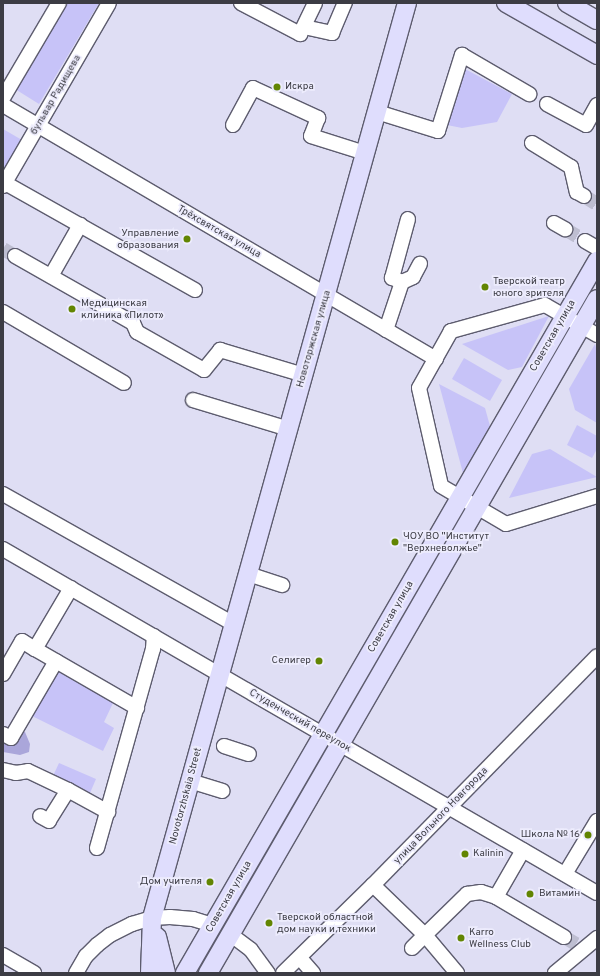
<!DOCTYPE html>
<html>
<head>
<meta charset="utf-8">
<style>
	body { margin:0 }
	#map { position:relative; width:600px; height:976px; overflow:hidden; background:#dfdef4; font-family:Overpass,sans-serif }
	div>[style] { position:absolute }
	.green>* { inset:0; background:#c7c3f8 }
	.forest>* { inset:0; background:#aaa6da }
	.minor-tunnel>* { height:14px; margin-top:-7px; transform-origin:0; background:repeating-linear-gradient(90deg,#bebed1 0 14px,transparent 0 21px) }
	.roads { filter:drop-shadow(1px 0 #5d5c6e) drop-shadow(-1px 0 #5d5c6e) drop-shadow(0 1px #5d5c6e) drop-shadow(0 -1px #5d5c6e) }
	.minor>* { height:14px; margin:-7px; padding:0 7px; transform-origin:7px; border-radius:7px; background:#fff }
	.major>* { height:18px; margin:-9px; padding:0 9px; transform-origin:9px; border-radius:9px; background:#dfddfd }
	.dots>* { width:11px; height:11px; translate:-50% -50%; box-sizing:border-box; border:2px solid #edecfd; border-radius:50% }
	span { translate:-50% -50%; white-space:nowrap; text-align:center; line-height:1.15; -webkit-text-stroke:3.5px #edecfd; paint-order:stroke }
	.poi-label { font-size:10px; color:#3c3c44 }
	.left { translate:0 -50%; text-align:left }
	.right { translate:-100% -50%; text-align:right }
	.street-label { font-size:10px; color:#3c3c44 }
	.frame { position:absolute; inset:0; border:4px solid #3c3c44; pointer-events:none }
</style>
</head>
<body>
<div id="map">
	<div class="green">
		<i style="clip-path:polygon(66px 3px,99px 3px,39px 104px,15px 89px)"></i>
		<i style="clip-path:polygon(465px 69px,512px 94px,497px 122px,462px 128px,447px 125px)"></i>
		<i style="clip-path:polygon(3px 129px,22px 140px,3px 173px)"></i>
		<i style="clip-path:polygon(549px 316px,522px 367px,508px 370px,462px 344px)"></i>
		<i style="clip-path:polygon(595px 344px,597px 352px,597px 423px,575px 410px,569px 389px)"></i>
		<i style="clip-path:polygon(464px 358px,502px 380px,490px 401px,452px 379px)"></i>
		<i style="clip-path:polygon(439px 384px,485px 408px,490px 426px,463px 473px)"></i>
		<i style="clip-path:polygon(577px 425px,597px 436px,597px 449px,592px 458px,567px 445px)"></i>
		<i style="clip-path:polygon(550px 449px,597px 477px,509px 498px,532px 454px)"></i>
		<i style="clip-path:polygon(57px 671px,113px 703px,104px 722px,114px 728px,103px 751px,32px 716px)"></i>
		<i style="clip-path:polygon(59px 763px,96px 779px,90px 793px,53px 776px)"></i>
	</div>
	<div class="forest">
		<i style="clip-path:polygon(3px 731px,25px 732px,30px 744px,29px 752px,20px 755px,3px 752px)"></i>
	</div>
	<div class="minor-tunnel">
		<i style="left:584px;top:196px;width:15px;rotate:32deg"></i>
		<i style="left:565px;top:229px;width:23px;rotate:31deg"></i>
		<i style="left:3px;top:249px;width:14px;rotate:30deg"></i>
		<i style="left:564px;top:937px;width:14px;rotate:30deg"></i>
	</div>
	<div class="roads">
		<div class="minor">
			<i style="left:241px;top:3px;width:67px;rotate:27.7deg"></i>
			<i style="left:300px;top:34px;width:34px;rotate:-64deg"></i>
			<i style="left:304px;top:27px;width:29px;rotate:12deg"></i>
			<i style="left:332px;top:33px;width:33px;rotate:-67deg"></i>
			<i style="left:3px;top:98px;width:110px;rotate:-59.5deg"></i>
			<i style="left:547px;top:104px;width:44px;rotate:28.3deg"></i>
			<i style="left:586px;top:125px;width:23px;rotate:-61deg"></i>
			<i style="left:3px;top:105px;width:502px;rotate:30.4deg"></i>
			<i style="left:377px;top:112px;width:64px;rotate:17.3deg"></i>
			<i style="left:438px;top:131px;width:80px;rotate:-72.5deg"></i>
			<i style="left:462px;top:55px;width:78px;rotate:30.2deg"></i>
			<i style="left:233px;top:125px;width:42px;rotate:-61.6deg"></i>
			<i style="left:253px;top:88px;width:72px;rotate:24.8deg"></i>
			<i style="left:318px;top:118px;width:19px;rotate:111deg"></i>
			<i style="left:311px;top:136px;width:57px;rotate:17.5deg"></i>
			<i style="left:532px;top:143px;width:46px;rotate:31.6deg"></i>
			<i style="left:571px;top:167px;width:26px;rotate:77deg"></i>
			<i style="left:577px;top:192px;width:8px;rotate:30deg"></i>
			<i style="left:5px;top:183px;width:218px;rotate:29.4deg"></i>
			<i style="left:3px;top:186px;width:211px;rotate:-59.9deg"></i>
			<i style="left:554px;top:223px;width:13px;rotate:29deg"></i>
			<i style="left:585px;top:241px;width:14px;rotate:30deg"></i>
			<i style="left:15px;top:256px;width:136px;rotate:29.6deg"></i>
			<i style="left:133px;top:323px;width:10px;rotate:66deg"></i>
			<i style="left:137px;top:332px;width:77px;rotate:29.6deg"></i>
			<i style="left:204px;top:370px;width:26px;rotate:-51deg"></i>
			<i style="left:220px;top:350px;width:88px;rotate:16.6deg"></i>
			<i style="left:51px;top:276px;width:59px;rotate:-60.4deg"></i>
			<i style="left:402px;top:282px;width:12px;rotate:-24deg"></i>
			<i style="left:413px;top:277px;width:15px;rotate:-62deg"></i>
			<i style="left:3px;top:312px;width:140px;rotate:30.4deg"></i>
			<i style="left:386px;top:330px;width:51px;rotate:-71.6deg"></i>
			<i style="left:402px;top:282px;width:11px;rotate:-158deg"></i>
			<i style="left:392px;top:278px;width:61px;rotate:-74.8deg"></i>
			<i style="left:597px;top:335px;width:60px;rotate:-150deg"></i>
			<i style="left:545px;top:305px;width:98px;rotate:164.5deg"></i>
			<i style="left:451px;top:331px;width:65px;rotate:119.3deg"></i>
			<i style="left:419px;top:388px;width:100px;rotate:77.3deg"></i>
			<i style="left:441px;top:486px;width:75px;rotate:30.3deg"></i>
			<i style="left:506px;top:524px;width:95px;rotate:-17.1deg"></i>
			<i style="left:193px;top:400px;width:100px;rotate:16.8deg"></i>
			<i style="left:3px;top:494px;width:265px;rotate:29.4deg"></i>
			<i style="left:3px;top:549px;width:686px;rotate:30.08deg"></i>
			<i style="left:248px;top:574px;width:36px;rotate:18deg"></i>
			<i style="left:71px;top:588px;width:71px;rotate:120.5deg"></i>
			<i style="left:35px;top:649px;width:118px;rotate:30deg"></i>
			<i style="left:3px;top:674px;width:38px;rotate:-60deg"></i>
			<i style="left:22px;top:641px;width:15px;rotate:32deg"></i>
			<i style="left:3px;top:734px;width:9px;rotate:27deg"></i>
			<i style="left:11px;top:738px;width:89px;rotate:-59.7deg"></i>
			<i style="left:224px;top:746px;width:26px;rotate:18deg"></i>
			<i style="left:3px;top:770px;width:13px;rotate:13deg"></i>
			<i style="left:16px;top:773px;width:12px;rotate:-9deg"></i>
			<i style="left:28px;top:771px;width:44px;rotate:25.4deg"></i>
			<i style="left:68px;top:790px;width:36px;rotate:122deg"></i>
			<i style="left:49px;top:821px;width:10px;rotate:-151deg"></i>
			<i style="left:190px;top:781px;width:34px;rotate:17deg"></i>
			<i style="left:68px;top:790px;width:46px;rotate:28.8deg"></i>
			<i style="left:97px;top:848px;width:207px;rotate:-74.3deg"></i>
			<i style="left:153px;top:649px;width:13px;rotate:-86deg"></i>
			<i style="left:565px;top:874px;width:62px;rotate:-58.9deg"></i>
			<i style="left:373px;top:885px;width:72px;rotate:43.9deg"></i>
			<i style="left:425px;top:935px;width:59px;rotate:-44.3deg"></i>
			<i style="left:467px;top:894px;width:14px;rotate:-8deg"></i>
			<i style="left:481px;top:892px;width:16px;rotate:18deg"></i>
			<i style="left:496px;top:897px;width:54px;rotate:-60.1deg"></i>
			<i style="left:496px;top:897px;width:79px;rotate:30.5deg"></i>
			<i style="left:230px;top:934px;width:26px;rotate:37deg"></i>
			<i style="left:251px;top:950px;width:29px;rotate:54deg"></i>
			<i style="left:412px;top:948px;width:18px;rotate:-45deg"></i>
			<i style="left:425px;top:935px;width:50px;rotate:49.9deg"></i>
			<i style="left:3px;top:955px;width:36px;rotate:30deg"></i>
			<i style="left:300px;top:958px;width:20px;rotate:49deg"></i>
			<i style="left:76px;top:973px;width:20px;rotate:-60deg"></i>
			<i style="left:86px;top:956px;width:16px;rotate:-45deg"></i>
			<i style="left:97px;top:945px;width:16px;rotate:-38deg"></i>
			<i style="left:110px;top:935px;width:25px;rotate:-27deg"></i>
			<i style="left:132px;top:924px;width:21px;rotate:-17deg"></i>
			<i style="left:152px;top:918px;width:18px;rotate:-3deg"></i>
			<i style="left:170px;top:917px;width:23px;rotate:5deg"></i>
			<i style="left:193px;top:919px;width:21px;rotate:17deg"></i>
			<i style="left:283px;top:973px;width:126px;rotate:-44.4deg"></i>
			<i style="left:373px;top:885px;width:320px;rotate:-45.6deg"></i>
			<i style="left:555px;top:973px;width:55px;rotate:-39.8deg"></i>
		</div>
		<div class="major">
			<i style="left:506px;top:3px;width:105px;rotate:29.7deg"></i>
			<i style="left:567px;top:3px;width:34px;rotate:30deg"></i>
			<i style="left:157px;top:937px;width:37px;rotate:76deg"></i>
			<i style="left:150px;top:973px;width:55px;rotate:-87.9deg"></i>
			<i style="left:152px;top:918px;width:950px;rotate:-74.43deg"></i>
			<i style="left:185px;top:973px;width:823px;rotate:-59.94deg"></i>
			<i style="left:208px;top:973px;width:778px;rotate:-60.01deg"></i>
		</div>
	</div>
	<div class="dots">
		<i style="left:277px;top:87px;background:#628502"></i>
		<i style="left:187px;top:239px;background:#628502"></i>
		<i style="left:485px;top:287px;background:#628502"></i>
		<i style="left:72px;top:309px;background:#628502"></i>
		<i style="left:395px;top:542px;background:#628502"></i>
		<i style="left:319px;top:661px;background:#628502"></i>
		<i style="left:588px;top:835px;background:#628502"></i>
		<i style="left:465px;top:854px;background:#628502"></i>
		<i style="left:210px;top:882px;background:#628502"></i>
		<i style="left:530px;top:894px;background:#628502"></i>
		<i style="left:269px;top:923px;background:#628502"></i>
		<i style="left:461px;top:938px;background:#628502"></i>
	</div>
	<div class="poi-label">
		<span class="left" style="left:285px;top:87px">Искра</span>
		<span class="right" style="left:179px;top:239px">Управление<br>образования</span>
		<span class="left" style="left:493px;top:287px">Тверской театр<br>юного зрителя</span>
		<span class="left" style="left:81px;top:309px">Медицинская<br>клиника «Пилот»</span>
		<span class="left" style="left:403px;top:542px">ЧОУ ВО "Институт<br>"Верхневолжье"</span>
		<span class="right" style="left:311px;top:661px">Селигер</span>
		<span class="right" style="left:580px;top:835px">Школа № 16</span>
		<span class="left" style="left:473px;top:854px">Kalinin</span>
		<span class="right" style="left:202px;top:882px">Дом учителя</span>
		<span class="left" style="left:539px;top:894px">Витамин</span>
		<span class="left" style="left:277px;top:923px">Тверской областной<br>дом науки и техники</span>
		<span class="left" style="left:469px;top:938px">Karro<br>Wellness Club</span>
	</div>
	<div class="street-label">
		<span style="left:56px;top:95px;rotate:-60deg">бульвар Радищева</span>
		<span style="left:219px;top:232px;rotate:30deg">Трёхсвятская улица</span>
		<span style="left:553px;top:336px;rotate:-60deg">Советская улица</span>
		<span style="left:314px;top:339px;rotate:-74deg">Новоторжская улица</span>
		<span style="left:391px;top:617px;rotate:-60deg">Советская улица</span>
		<span style="left:300px;top:721px;rotate:30deg">Студенческий переулок</span>
		<span style="left:186px;top:796px;rotate:-75deg">Novotorzhskaia Street</span>
		<span style="left:441px;top:816px;rotate:-46deg">улица Вольного Новгорода</span>
		<span style="left:229px;top:897px;rotate:-60deg">Советская улица</span>
	</div>
	<div class="frame"></div>
</div>
</body>
</html>
